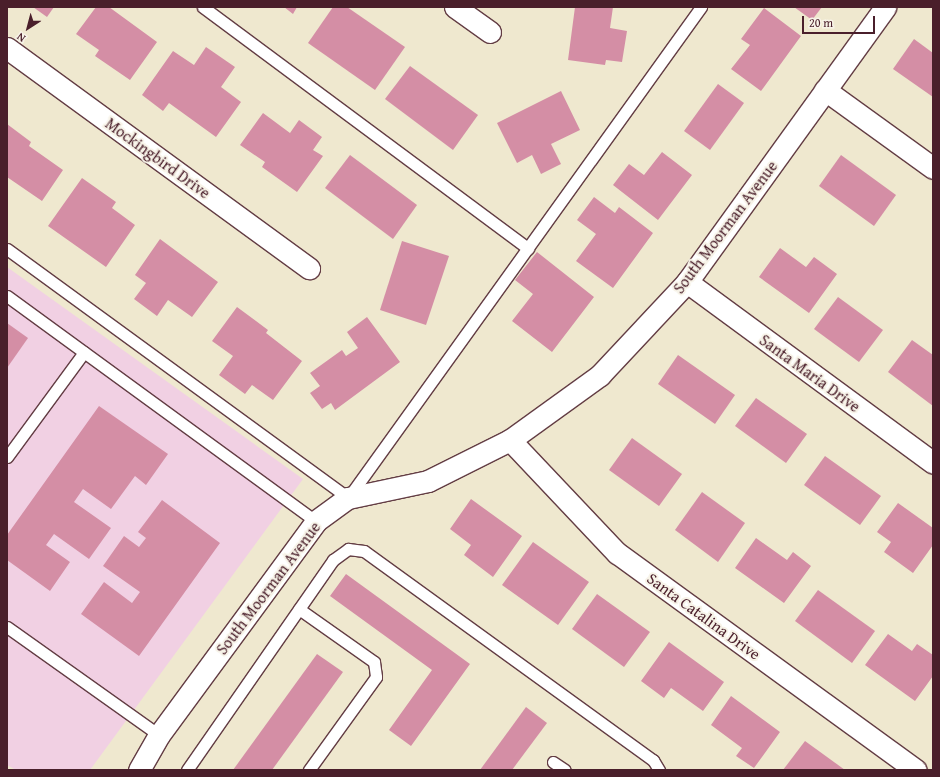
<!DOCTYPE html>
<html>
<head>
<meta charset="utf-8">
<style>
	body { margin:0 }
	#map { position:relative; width:940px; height:777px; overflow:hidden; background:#efe8cf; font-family:"Gentium Book Plus",serif }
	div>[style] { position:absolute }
	.built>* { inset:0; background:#f1d0e3 }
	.building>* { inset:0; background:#d48ea5 }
	.roads { filter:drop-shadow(1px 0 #633d44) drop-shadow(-1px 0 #633d44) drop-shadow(0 1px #633d44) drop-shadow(0 -1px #633d44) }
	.lane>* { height:11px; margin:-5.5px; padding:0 5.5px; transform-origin:5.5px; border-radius:5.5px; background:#fff }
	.street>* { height:21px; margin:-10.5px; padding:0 10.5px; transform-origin:10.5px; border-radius:10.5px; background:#fff }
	span { translate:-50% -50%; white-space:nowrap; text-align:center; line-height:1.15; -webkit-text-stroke:4px #f7f3e8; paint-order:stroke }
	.street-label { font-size:16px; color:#4a1f2b }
	.frame { position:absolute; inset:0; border:8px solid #4a1f2b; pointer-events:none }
	.north { position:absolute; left:8px; top:8px; width:40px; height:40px; -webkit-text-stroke:3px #f7f3e8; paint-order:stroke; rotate:216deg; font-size:11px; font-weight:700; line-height:16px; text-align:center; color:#4a1f2b }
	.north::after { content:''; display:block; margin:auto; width:14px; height:18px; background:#4a1f2b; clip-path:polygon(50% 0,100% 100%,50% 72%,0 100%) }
	.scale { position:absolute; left:802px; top:16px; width:73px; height:18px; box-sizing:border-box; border:2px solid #4a1f2b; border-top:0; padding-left:5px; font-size:12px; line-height:14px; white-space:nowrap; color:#4a1f2b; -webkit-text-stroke:3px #f7f3e8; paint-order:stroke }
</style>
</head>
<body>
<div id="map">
	<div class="built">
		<i style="clip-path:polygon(7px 267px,303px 479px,90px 770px,16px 770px,7px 765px)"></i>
	</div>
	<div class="building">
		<i style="clip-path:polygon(33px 7px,54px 7px,47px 17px)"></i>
		<i style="clip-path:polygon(96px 7px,109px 7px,157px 42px,130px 80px,95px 56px,99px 50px,76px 34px)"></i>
		<i style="clip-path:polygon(284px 7px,297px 7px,293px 14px)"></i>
		<i style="clip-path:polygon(333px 7px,347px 7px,405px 47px,375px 90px,308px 43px)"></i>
		<i style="clip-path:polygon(575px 7px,613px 7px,610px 28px,627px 31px,622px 62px,606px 60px,605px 65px,568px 60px)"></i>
		<i style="clip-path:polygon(794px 7px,822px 7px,812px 20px)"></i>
		<i style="clip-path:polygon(764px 8px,801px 36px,761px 91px,731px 69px,750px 45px,741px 39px)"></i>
		<i style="clip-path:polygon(914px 39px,933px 53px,933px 97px,893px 69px)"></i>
		<i style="clip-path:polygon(206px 47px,235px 67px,221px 87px,241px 102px,216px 137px,169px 103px,163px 111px,142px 95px,173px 51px,194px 65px)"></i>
		<i style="clip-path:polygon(410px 66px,478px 115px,453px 150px,385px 99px)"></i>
		<i style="clip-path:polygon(718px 84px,744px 103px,710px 150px,684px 131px)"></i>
		<i style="clip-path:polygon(561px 91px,580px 130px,551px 144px,561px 164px,541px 174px,532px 155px,517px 163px,497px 123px)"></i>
		<i style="clip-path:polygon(263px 113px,290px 133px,299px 120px,322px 137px,313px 150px,323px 156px,297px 192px,262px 167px,265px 162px,240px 145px)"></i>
		<i style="clip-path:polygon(7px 124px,31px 142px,29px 146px,63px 170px,42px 201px,7px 177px)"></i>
		<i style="clip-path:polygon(662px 152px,692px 175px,658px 220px,613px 185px,629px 164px,644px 175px)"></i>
		<i style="clip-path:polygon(350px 155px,417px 205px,393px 239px,325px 188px)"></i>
		<i style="clip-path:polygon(841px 155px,896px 195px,874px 226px,819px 186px)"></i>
		<i style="clip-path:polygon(82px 178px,116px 202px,112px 208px,135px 225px,106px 267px,48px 226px)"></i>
		<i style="clip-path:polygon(594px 197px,615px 213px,619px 207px,653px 233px,613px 288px,576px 261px,596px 234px,577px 220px)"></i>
		<i style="clip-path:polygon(160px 239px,218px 282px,192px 317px,168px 300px,157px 316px,134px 299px,146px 283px,135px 275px)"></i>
		<i style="clip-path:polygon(402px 241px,449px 256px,426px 325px,380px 310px)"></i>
		<i style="clip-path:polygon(780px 248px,806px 267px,814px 257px,837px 274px,809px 313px,759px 277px)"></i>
		<i style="clip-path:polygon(537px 252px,594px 297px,552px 352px,512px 321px,533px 294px,515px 280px)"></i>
		<i style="clip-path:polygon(838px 297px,883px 330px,859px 362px,814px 329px)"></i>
		<i style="clip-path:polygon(237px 307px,268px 330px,266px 333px,302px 361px,273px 400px,252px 385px,245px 394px,219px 375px,233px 356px,212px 341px)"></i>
		<i style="clip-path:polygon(367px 317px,400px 362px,335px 410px,331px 403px,322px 409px,310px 393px,320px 386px,310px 373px,342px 350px,346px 356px,358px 348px,347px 332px)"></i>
		<i style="clip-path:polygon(7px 323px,28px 338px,7px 368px)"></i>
		<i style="clip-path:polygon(912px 340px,933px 355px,933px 406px,888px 372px)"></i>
		<i style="clip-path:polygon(678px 355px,735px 395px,715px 424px,658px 384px)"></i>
		<i style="clip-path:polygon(756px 398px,807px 434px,786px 463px,735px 426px)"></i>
		<i style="clip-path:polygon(99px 406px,168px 454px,146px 485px,135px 476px,111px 509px,83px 489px,74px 502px,111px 528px,89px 559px,54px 534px,46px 545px,70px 562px,50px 591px,7px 560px,7px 535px)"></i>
		<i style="clip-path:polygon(632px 438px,682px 474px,659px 506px,609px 470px)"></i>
		<i style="clip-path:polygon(825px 456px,881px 496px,860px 525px,804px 485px)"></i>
		<i style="clip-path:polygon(702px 492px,745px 523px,718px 562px,675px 530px)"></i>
		<i style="clip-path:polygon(471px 499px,522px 536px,493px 577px,464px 555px,471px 545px,450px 529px)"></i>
		<i style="clip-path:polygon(162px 500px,220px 543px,139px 656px,81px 614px,104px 582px,132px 603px,140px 592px,103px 566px,124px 536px,139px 547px,146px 538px,138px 532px)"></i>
		<i style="clip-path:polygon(898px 503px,933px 528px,933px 545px,913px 573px,884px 552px,891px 542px,877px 532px)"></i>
		<i style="clip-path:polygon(756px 538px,787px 560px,793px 552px,811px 566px,784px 603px,735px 568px)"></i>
		<i style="clip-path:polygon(533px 542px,589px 582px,558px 625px,502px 585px)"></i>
		<i style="clip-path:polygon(346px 574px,470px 664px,411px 746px,389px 730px,432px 670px,330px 596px)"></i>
		<i style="clip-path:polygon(818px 590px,875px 631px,852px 663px,795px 621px)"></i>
		<i style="clip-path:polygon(597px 594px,650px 632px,624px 667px,572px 629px)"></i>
		<i style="clip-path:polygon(888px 634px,912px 651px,917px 644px,933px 655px,933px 676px,915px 701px,865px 665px)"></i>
		<i style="clip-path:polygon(669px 642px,724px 682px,703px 711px,671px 688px,664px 698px,641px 681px)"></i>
		<i style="clip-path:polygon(317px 654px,343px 672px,272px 770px,233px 770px)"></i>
		<i style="clip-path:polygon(731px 696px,780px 732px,754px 768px,736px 756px,742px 748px,711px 725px)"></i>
		<i style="clip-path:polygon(526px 707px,547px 723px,512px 770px,480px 770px)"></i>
		<i style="clip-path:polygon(805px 741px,845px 770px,783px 770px)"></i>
	</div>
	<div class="roads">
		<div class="lane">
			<i style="left:203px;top:7px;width:405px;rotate:36.6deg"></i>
			<i style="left:7px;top:249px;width:422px;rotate:36.1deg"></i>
			<i style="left:348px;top:498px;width:605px;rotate:-54.29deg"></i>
			<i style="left:7px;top:296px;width:382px;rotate:36.1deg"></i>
			<i style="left:7px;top:457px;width:130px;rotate:-53.7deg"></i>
			<i style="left:299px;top:609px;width:92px;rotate:35.2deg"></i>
			<i style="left:374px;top:662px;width:15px;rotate:82deg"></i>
			<i style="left:376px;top:677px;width:115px;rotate:125.8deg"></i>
			<i style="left:7px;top:627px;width:186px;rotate:35.4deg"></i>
			<i style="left:553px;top:762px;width:14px;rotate:34deg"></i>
			<i style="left:187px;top:770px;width:256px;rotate:-55.2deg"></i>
			<i style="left:333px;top:560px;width:19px;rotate:-36deg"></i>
			<i style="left:348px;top:549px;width:16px;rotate:7deg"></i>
			<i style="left:364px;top:551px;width:357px;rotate:35.9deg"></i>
			<i style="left:653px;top:760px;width:12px;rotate:59deg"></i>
		</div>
		<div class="street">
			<i style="left:455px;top:7px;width:43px;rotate:35.5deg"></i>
			<i style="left:7px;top:48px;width:374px;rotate:36.1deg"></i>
			<i style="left:825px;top:90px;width:133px;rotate:35.8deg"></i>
			<i style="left:687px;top:282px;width:305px;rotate:36.3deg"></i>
			<i style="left:510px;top:440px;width:156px;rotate:46.6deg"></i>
			<i style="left:617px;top:553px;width:369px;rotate:36deg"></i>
			<i style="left:139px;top:770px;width:40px;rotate:-60.3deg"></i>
			<i style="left:159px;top:735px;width:265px;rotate:-53.7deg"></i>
			<i style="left:316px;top:521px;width:39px;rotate:-36deg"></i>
			<i style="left:348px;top:498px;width:82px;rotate:-12deg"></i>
			<i style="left:428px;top:481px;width:92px;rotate:-26.6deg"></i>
			<i style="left:510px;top:440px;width:111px;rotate:-35.8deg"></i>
			<i style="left:600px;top:375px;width:127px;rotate:-46.9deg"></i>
			<i style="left:687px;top:282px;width:339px;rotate:-54.2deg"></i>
		</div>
	</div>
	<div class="street-label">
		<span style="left:158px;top:158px;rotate:36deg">Mockingbird Drive</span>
		<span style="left:725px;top:227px;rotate:-53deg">South Moorman Avenue</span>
		<span style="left:810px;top:373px;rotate:36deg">Santa Maria Drive</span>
		<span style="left:268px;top:588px;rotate:-53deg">South Moorman Avenue</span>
		<span style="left:704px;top:616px;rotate:36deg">Santa Catalina Drive</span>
	</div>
	<div class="frame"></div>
	<div class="north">N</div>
	<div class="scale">20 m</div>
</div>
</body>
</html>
